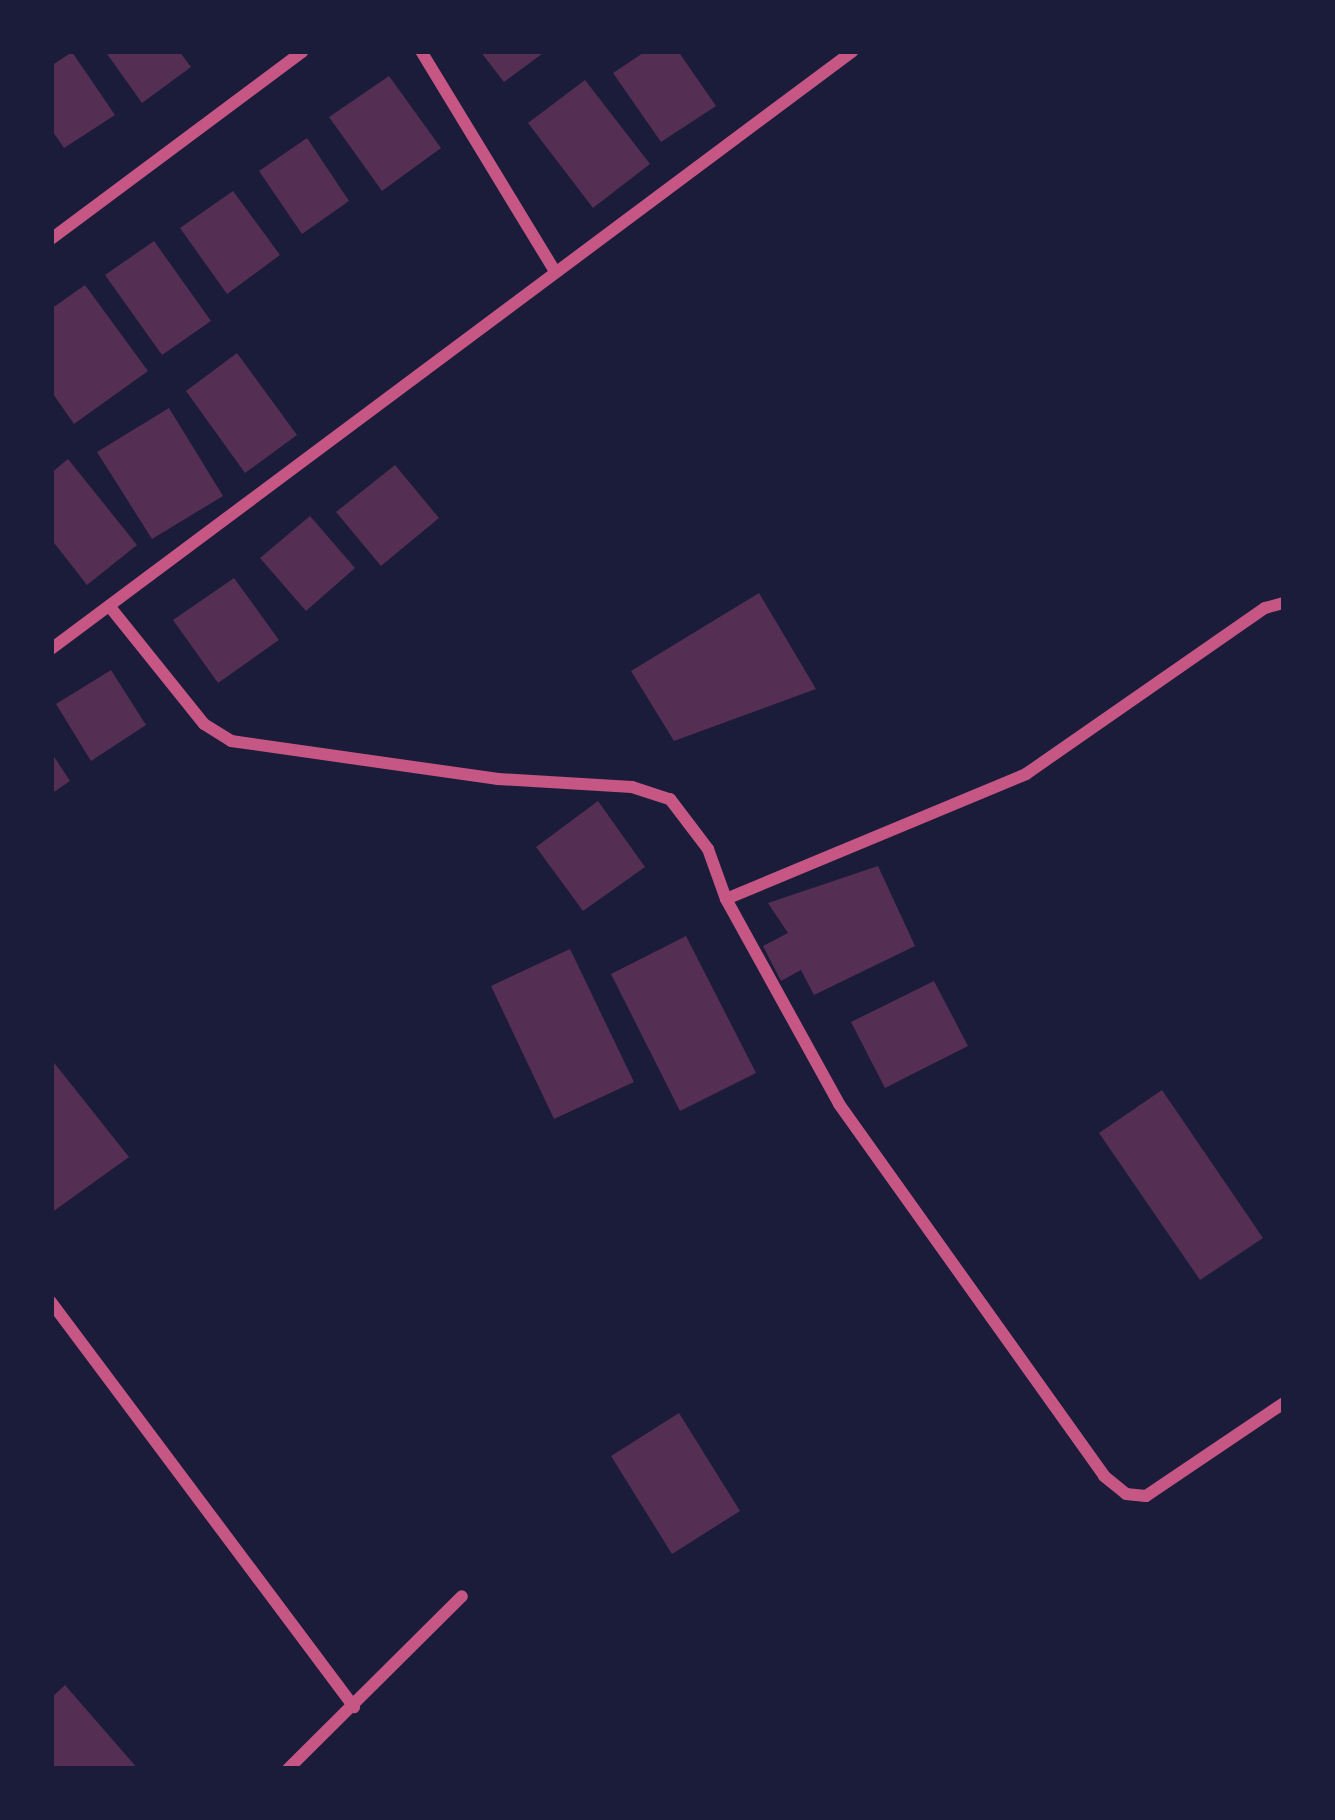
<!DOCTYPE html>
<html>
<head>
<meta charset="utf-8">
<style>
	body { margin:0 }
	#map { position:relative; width:1335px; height:1820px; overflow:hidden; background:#1b1b3a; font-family:Ubuntu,sans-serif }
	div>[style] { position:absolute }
	.building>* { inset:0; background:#542f53 }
	.minor>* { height:12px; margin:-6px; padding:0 6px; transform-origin:6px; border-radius:6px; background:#c65784 }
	span { translate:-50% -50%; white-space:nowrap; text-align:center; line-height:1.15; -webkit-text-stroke:12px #1b1b3a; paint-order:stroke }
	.frame { position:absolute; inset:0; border:54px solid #1b1b3a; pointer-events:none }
</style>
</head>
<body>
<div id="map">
	<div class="building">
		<i style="clip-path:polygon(105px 51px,179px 51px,191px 67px,142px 103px)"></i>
		<i style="clip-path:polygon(480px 51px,546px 51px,504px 82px)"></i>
		<i style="clip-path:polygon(646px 51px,678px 51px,716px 106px,661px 142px,613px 73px)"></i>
		<i style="clip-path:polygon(72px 52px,115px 115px,64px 148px,51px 129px,51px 66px)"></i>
		<i style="clip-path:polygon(389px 76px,441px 148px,382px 191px,329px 117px)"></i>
		<i style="clip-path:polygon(585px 80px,650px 164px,593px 208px,528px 123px)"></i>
		<i style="clip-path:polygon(307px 138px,349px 201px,302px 234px,259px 171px)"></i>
		<i style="clip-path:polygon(233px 191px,280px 255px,227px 294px,180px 228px)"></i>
		<i style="clip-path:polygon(154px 241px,211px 321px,162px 355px,105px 275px)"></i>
		<i style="clip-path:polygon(85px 285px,148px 371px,74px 424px,51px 391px,51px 309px)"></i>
		<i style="clip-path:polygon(237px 353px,297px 435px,245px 473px,186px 391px)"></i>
		<i style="clip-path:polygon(169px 408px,223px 496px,152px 539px,97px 452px)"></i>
		<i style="clip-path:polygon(68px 459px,137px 545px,87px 585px,51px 539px,51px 473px)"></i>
		<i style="clip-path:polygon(395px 465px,439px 518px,381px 566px,336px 512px)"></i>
		<i style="clip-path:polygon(310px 516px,355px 568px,306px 611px,260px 558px)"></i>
		<i style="clip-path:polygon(234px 578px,279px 640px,218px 683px,173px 620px)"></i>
		<i style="clip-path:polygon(759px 593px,816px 689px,674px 741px,631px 671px)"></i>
		<i style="clip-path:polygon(111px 670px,146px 725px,91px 761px,56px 704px)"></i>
		<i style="clip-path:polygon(51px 752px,70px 781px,51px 794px)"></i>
		<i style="clip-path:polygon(598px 801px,645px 867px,583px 911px,536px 847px)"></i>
		<i style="clip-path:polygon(878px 866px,915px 946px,814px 995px,801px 970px,781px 981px,763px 946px,788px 933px,768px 903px)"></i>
		<i style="clip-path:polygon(686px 936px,756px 1073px,680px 1111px,611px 974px)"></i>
		<i style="clip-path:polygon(570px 949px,634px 1082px,554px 1119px,491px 986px)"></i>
		<i style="clip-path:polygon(934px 981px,968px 1046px,885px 1088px,851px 1022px)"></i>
		<i style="clip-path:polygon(51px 1059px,129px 1157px,51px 1213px)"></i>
		<i style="clip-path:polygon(1162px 1090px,1263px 1238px,1200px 1280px,1099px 1133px)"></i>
		<i style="clip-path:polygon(679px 1413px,740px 1511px,672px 1554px,611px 1456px)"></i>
		<i style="clip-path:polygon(65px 1685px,138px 1769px,51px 1769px,51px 1698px)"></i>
	</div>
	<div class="minor">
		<i style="left:421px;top:51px;width:258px;rotate:58.7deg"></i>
		<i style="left:51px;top:239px;width:314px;rotate:-36.7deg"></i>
		<i style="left:110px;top:607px;width:150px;rotate:51.2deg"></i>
		<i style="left:204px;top:724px;width:32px;rotate:32deg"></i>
		<i style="left:231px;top:741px;width:270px;rotate:8.1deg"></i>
		<i style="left:498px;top:779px;width:134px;rotate:3.4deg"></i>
		<i style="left:632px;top:787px;width:40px;rotate:18deg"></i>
		<i style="left:670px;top:799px;width:63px;rotate:52.8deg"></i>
		<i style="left:708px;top:849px;width:53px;rotate:70.2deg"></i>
		<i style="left:726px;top:899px;width:325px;rotate:-22.6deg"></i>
		<i style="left:1026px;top:774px;width:291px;rotate:-34.8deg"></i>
		<i style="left:1265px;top:608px;width:20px;rotate:-15deg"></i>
		<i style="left:51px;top:649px;width:1000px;rotate:-36.71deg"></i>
		<i style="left:726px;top:899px;width:234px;rotate:61.1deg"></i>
		<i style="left:839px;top:1104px;width:457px;rotate:54.5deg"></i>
		<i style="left:1104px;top:1476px;width:28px;rotate:39deg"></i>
		<i style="left:1126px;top:1494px;width:20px;rotate:6deg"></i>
		<i style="left:1146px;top:1496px;width:166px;rotate:-34deg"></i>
		<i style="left:51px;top:1302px;width:506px;rotate:53.2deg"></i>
		<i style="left:288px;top:1769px;width:245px;rotate:-44.8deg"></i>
	</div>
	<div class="frame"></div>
</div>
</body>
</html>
